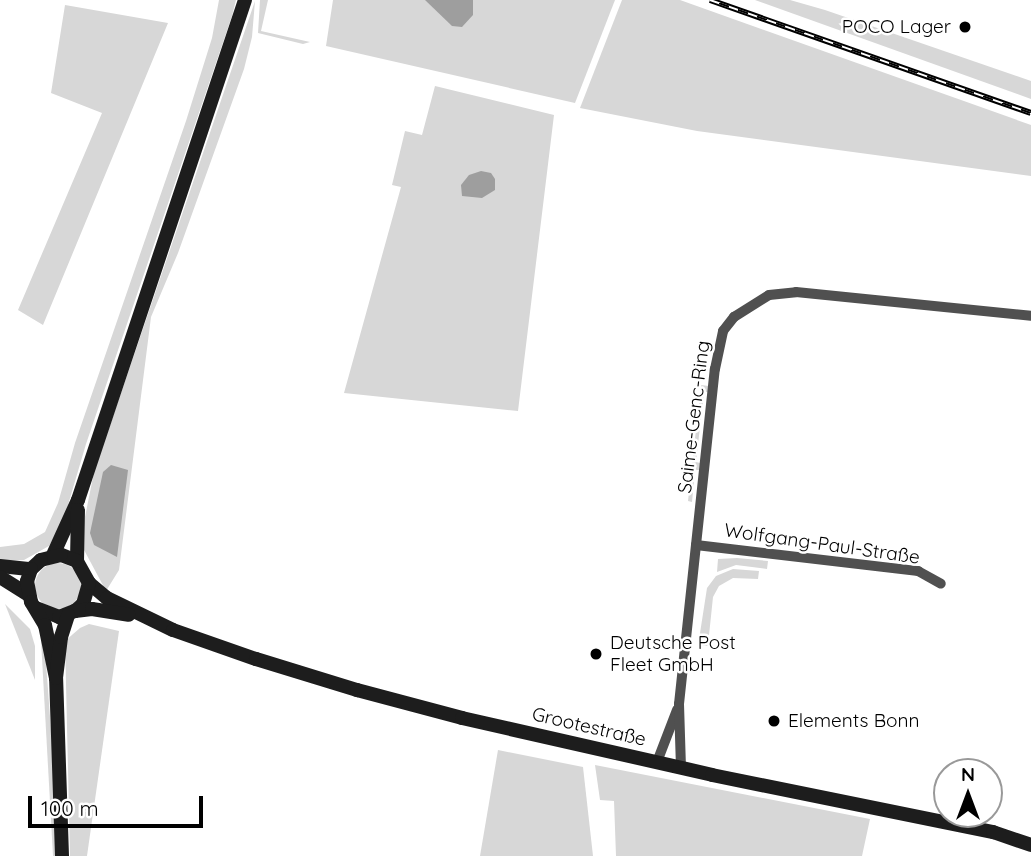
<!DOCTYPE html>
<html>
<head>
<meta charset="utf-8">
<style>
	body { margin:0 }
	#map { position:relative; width:1031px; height:856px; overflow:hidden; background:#fff; font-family:Quicksand,sans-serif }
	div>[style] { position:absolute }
	.green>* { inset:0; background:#d7d7d7 }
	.round { border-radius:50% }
	.water>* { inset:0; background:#9e9e9e }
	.street>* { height:10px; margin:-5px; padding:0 5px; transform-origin:5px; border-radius:5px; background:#505050 }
	.secondary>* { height:14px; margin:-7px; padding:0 7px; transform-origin:7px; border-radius:7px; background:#1d1d1d }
	.rail>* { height:6px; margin-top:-3px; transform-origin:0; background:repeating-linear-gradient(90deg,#fff 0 10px,#000 0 20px); box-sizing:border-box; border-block:2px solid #000 }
	.dots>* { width:19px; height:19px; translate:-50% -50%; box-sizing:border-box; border:4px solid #fff; border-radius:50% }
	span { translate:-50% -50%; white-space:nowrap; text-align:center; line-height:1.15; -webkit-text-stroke:5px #fff; paint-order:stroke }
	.poi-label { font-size:19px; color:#000 }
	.right { translate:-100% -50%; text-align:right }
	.left { translate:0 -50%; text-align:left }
	.street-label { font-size:19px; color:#000 }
	.north { position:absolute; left:933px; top:758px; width:70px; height:70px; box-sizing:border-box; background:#fff; border:2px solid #999; border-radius:50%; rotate:0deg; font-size:19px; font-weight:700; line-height:28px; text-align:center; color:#000 }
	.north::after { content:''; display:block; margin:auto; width:24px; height:32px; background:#000; clip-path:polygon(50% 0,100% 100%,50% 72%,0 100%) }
	.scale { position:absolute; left:28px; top:796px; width:175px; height:32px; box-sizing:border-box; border:4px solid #000; border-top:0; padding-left:9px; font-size:21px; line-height:24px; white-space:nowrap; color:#000; -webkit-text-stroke:5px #fff; paint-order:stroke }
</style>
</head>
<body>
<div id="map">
	<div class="green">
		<i style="clip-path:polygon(219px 0,236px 0,232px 16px,86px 444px,63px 522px,49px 546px,24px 560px,0 561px,0 547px,24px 544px,45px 532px,58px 503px,75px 443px,186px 121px,212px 38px)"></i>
		<i style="clip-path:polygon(260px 0,268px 0,261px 31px,310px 42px,303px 44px,258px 33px)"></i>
		<i style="clip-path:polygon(333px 0,615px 0,575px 103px,326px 46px)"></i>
		<i style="clip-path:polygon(622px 0,680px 0,1031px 125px,1031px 176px,697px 131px,580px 108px)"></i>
		<i style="clip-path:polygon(755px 0,790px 0,825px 10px,1031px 81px,1031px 99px)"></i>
		<i style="clip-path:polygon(255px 1px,252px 37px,244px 69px,178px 253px,151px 317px,119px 570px,106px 591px,83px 548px,82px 532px,94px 472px)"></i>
		<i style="clip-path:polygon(65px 5px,168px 23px,43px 325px,18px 310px,102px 113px,51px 93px)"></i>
		<i style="clip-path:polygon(435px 86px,554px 115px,518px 411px,344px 393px,401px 187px,392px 185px,405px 131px,422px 135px)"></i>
		<i style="clip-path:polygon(701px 385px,709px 386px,708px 392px,704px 392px,696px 462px,700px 463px,699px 470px,695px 470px,692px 502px,688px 501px)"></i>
		<i style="clip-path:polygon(737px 558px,768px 561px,767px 569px,736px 565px,717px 572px,718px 559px)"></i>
		<i class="round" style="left:35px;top:563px;width:46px;height:46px"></i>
		<i style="clip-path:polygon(733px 569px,759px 571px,758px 579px,733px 578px,719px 586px,713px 597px,708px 645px,715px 646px,698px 646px,707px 588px,716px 576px)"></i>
		<i style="clip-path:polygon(5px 604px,30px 629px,35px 646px,35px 680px)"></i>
		<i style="clip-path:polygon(89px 624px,119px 631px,87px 856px,70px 856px,65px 641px,80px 628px)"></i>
		<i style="clip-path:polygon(41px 640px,43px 640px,46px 663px,54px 771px,55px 856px,53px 856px)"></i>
		<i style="clip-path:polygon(498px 750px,583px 767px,593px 856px,480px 856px)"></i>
		<i style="clip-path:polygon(595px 765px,870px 819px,862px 856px,616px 856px,614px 801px,600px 800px)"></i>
	</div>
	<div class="water">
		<i style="clip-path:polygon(425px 0,473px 0,473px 15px,462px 27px,452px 26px)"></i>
		<i style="clip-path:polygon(481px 171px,491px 173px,495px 179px,495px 190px,482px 198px,462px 196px,461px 185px,469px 175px)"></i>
		<i style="clip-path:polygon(111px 465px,128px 470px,117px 557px,94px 545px,90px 533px,103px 472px)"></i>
	</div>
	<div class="street">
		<i style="left:696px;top:545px;width:224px;rotate:6.7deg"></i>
		<i style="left:918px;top:571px;width:26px;rotate:29deg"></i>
		<i style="left:657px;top:762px;width:56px;rotate:-69deg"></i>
		<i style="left:681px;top:768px;width:64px;rotate:-91.8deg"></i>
		<i style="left:679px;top:704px;width:337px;rotate:-83.9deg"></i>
		<i style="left:715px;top:369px;width:39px;rotate:-78deg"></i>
		<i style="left:723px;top:331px;width:18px;rotate:-52deg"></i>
		<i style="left:734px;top:317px;width:41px;rotate:-32.2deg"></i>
		<i style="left:769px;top:295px;width:27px;rotate:-6deg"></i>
		<i style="left:796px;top:292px;width:236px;rotate:5.8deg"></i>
	</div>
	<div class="secondary">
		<i style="left:53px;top:555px;width:60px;rotate:-65.6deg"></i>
		<i style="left:78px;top:500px;width:527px;rotate:-71.53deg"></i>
		<i style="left:77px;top:561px;width:51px;rotate:-88.9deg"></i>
		<i style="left:0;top:566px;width:31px;rotate:6deg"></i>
		<i style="left:0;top:577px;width:32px;rotate:32deg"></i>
		<i style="left:89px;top:583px;width:23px;rotate:40deg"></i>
		<i style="left:107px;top:598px;width:73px;rotate:25.9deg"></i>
		<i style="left:173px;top:630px;width:88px;rotate:19.3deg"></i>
		<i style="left:256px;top:659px;width:106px;rotate:17.1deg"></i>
		<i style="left:357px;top:690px;width:109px;rotate:14.9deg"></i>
		<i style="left:462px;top:718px;width:256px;rotate:12.8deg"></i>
		<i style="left:712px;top:775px;width:287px;rotate:11.5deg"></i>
		<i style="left:993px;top:832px;width:40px;rotate:18.9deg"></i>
		<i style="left:36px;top:608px;width:25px;rotate:21deg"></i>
		<i style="left:59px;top:617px;width:17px;rotate:-21deg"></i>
		<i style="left:75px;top:611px;width:11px;rotate:-41deg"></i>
		<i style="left:83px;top:604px;width:22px;rotate:-74deg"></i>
		<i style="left:89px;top:583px;width:25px;rotate:-119deg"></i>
		<i style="left:77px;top:561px;width:17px;rotate:-159deg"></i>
		<i style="left:61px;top:555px;width:21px;rotate:166deg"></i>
		<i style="left:41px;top:560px;width:13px;rotate:138deg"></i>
		<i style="left:31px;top:569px;width:13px;rotate:108deg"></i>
		<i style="left:27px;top:581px;width:21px;rotate:79deg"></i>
		<i style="left:31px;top:602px;width:27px;rotate:59deg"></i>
		<i style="left:45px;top:625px;width:54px;rotate:78.3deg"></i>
		<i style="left:75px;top:611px;width:17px;rotate:-7deg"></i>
		<i style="left:92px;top:609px;width:37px;rotate:9deg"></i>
		<i style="left:62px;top:856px;width:178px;rotate:-91.9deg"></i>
		<i style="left:56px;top:678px;width:41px;rotate:-83deg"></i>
		<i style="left:61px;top:637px;width:23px;rotate:-72deg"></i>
	</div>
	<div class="rail">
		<i style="left:710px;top:0;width:340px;rotate:19.4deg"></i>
	</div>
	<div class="dots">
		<i style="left:965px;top:27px;background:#000"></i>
		<i style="left:596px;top:654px;background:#000"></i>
		<i style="left:774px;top:721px;background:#000"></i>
	</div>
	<div class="poi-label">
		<span class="right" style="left:951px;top:27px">POCO Lager</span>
		<span class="left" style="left:610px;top:654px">Deutsche Post<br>Fleet GmbH</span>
		<span class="left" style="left:788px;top:721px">Elements Bonn</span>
	</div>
	<div class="street-label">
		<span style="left:694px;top:417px;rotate:-83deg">Saime-Genc-Ring</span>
		<span style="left:822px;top:544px;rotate:8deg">Wolfgang-Paul-Straße</span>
		<span style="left:589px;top:727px;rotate:13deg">Grootestraße</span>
	</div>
	<div class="north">N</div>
	<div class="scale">100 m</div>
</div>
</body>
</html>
